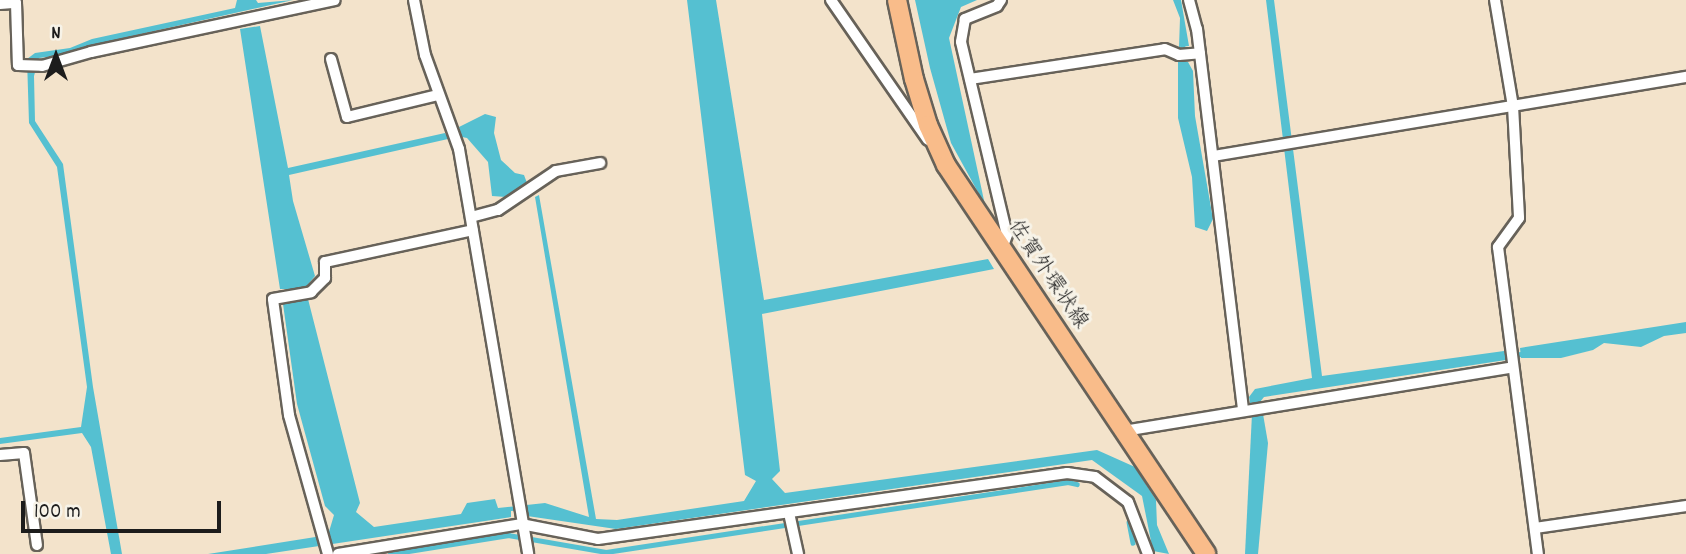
<!DOCTYPE html>
<html>
<head>
<meta charset="utf-8">
<style>
	body { margin:0 }
	#map { position:relative; width:1686px; height:554px; overflow:hidden; background:#f3e3cb; font-family:Dekko,"Klee One",sans-serif }
	div>[style] { position:absolute }
	.water>* { inset:0; background:#55c0d1 }
	.stream>* { height:4.5px; margin:-2.25px; padding:0 2.25px; transform-origin:2.25px; border-radius:2.25px; background:#55c0d1 }
	.roads { filter:drop-shadow(2px 0 #676259) drop-shadow(-2px 0 #676259) drop-shadow(0 2px #676259) drop-shadow(0 -2px #676259) }
	.street>* { height:10px; margin:-5px; padding:0 5px; transform-origin:5px; border-radius:5px; background:#fff }
	.primary>* { height:18px; margin:-9px; padding:0 9px; transform-origin:9px; border-radius:9px; background:#f9bc8a }
	span { translate:-50% -50%; white-space:nowrap; text-align:center; line-height:1.15; -webkit-text-stroke:6px #f7f3e8; paint-order:stroke }
	.street-label { font-size:21px; color:#1c1c1c }
	.north { position:absolute; left:21px; top:21px; width:70px; height:70px; -webkit-text-stroke:5px #f7f3e8; paint-order:stroke; rotate:0deg; font-size:19px; font-weight:700; line-height:28px; text-align:center; color:#1c1c1c }
	.north::after { content:''; display:block; margin:auto; width:24px; height:32px; background:#1c1c1c; clip-path:polygon(50% 0,100% 100%,50% 72%,0 100%) }
	.scale { position:absolute; left:21px; top:501px; width:200px; height:32px; box-sizing:border-box; border:4px solid #1c1c1c; border-top:0; padding-left:9px; font-size:21px; line-height:24px; white-space:nowrap; color:#1c1c1c; -webkit-text-stroke:5px #f7f3e8; paint-order:stroke }
</style>
</head>
<body>
<div id="map">
	<div class="water">
		<i style="clip-path:polygon(237px 0,256px 0,258px 3px,293px 0,92px 45px,71px 54px,39px 58px,34px 76px,35px 121px,63px 164px,93px 387px,122px 554px,111px 554px,91px 447px,82px 433px,0 444px,0 438px,81px 427px,87px 387px,57px 167px,29px 123px,27px 59px,35px 53px,70px 48px,92px 39px,235px 8px)"></i>
		<i style="clip-path:polygon(687px 0,716px 0,764px 300px,988px 259px,994px 269px,762px 314px,780px 471px,772px 479px,785px 493px,1097px 450px,1135px 467px,1156px 500px,1157px 525px,1169px 554px,1153px 551px,1142px 496px,1092px 460px,616px 529px,527px 516px,525px 510px,511px 511px,511px 517px,266px 554px,208px 554px,328px 535px,334px 515px,325px 506px,297px 404px,283px 304px,292px 301px,290px 289px,280px 289px,240px 29px,260px 26px,288px 168px,445px 133px,448px 139px,289px 175px,293px 201px,315px 276px,306px 287px,298px 288px,299px 299px,308px 299px,360px 503px,356px 512px,374px 527px,461px 514px,467px 503px,495px 499px,498px 508px,545px 503px,589px 517px,535px 197px,539px 195px,596px 519px,617px 520px,744px 501px,756px 481px,745px 475px)"></i>
		<i style="clip-path:polygon(915px 0,977px 0,961px 7px,949px 38px,985px 205px,951px 143px,930px 68px)"></i>
		<i style="clip-path:polygon(1173px 0,1181px 0,1189px 46px,1179px 47px,1180px 18px)"></i>
		<i style="clip-path:polygon(1266px 0,1274px 0,1322px 376px,1504px 351px,1506px 360px,1264px 397px,1260px 402px,1250px 403px,1249px 397px,1255px 389px,1312px 378px)"></i>
		<i style="clip-path:polygon(1178px 62px,1188px 62px,1193px 71px,1195px 116px,1213px 219px,1207px 231px,1195px 227px,1192px 177px,1178px 118px)"></i>
		<i style="clip-path:polygon(485px 114px,496px 117px,494px 133px,501px 160px,515px 173px,524px 175px,527px 183px,506px 197px,492px 196px,488px 162px,467px 138px,462px 137px,459px 127px)"></i>
		<i style="clip-path:polygon(1686px 322px,1686px 333px,1664px 336px,1641px 347px,1604px 343px,1593px 350px,1561px 358px,1521px 358px,1520px 348px)"></i>
		<i style="clip-path:polygon(1252px 414px,1263px 414px,1268px 443px,1258px 554px,1245px 554px)"></i>
	</div>
	<div class="stream">
		<i style="left:1183px;top:47px;width:15px;rotate:90deg"></i>
		<i style="left:447px;top:136px;width:14px;rotate:-12deg"></i>
		<i style="left:1506px;top:355px;width:15px;rotate:-4deg"></i>
		<i style="left:1129px;top:522px;width:21px;rotate:79deg"></i>
		<i style="left:390px;top:554px;width:120px;rotate:-9.1deg"></i>
		<i style="left:508px;top:535px;width:99px;rotate:9.8deg"></i>
		<i style="left:606px;top:552px;width:467px;rotate:-8.6deg"></i>
		<i style="left:1068px;top:482px;width:9px;rotate:13deg"></i>
	</div>
	<div class="roads">
		<div class="street">
			<i style="left:414px;top:0;width:56px;rotate:78.7deg"></i>
			<i style="left:425px;top:55px;width:100px;rotate:70.1deg"></i>
			<i style="left:459px;top:149px;width:411px;rotate:80.3deg"></i>
			<i style="left:831px;top:0;width:170px;rotate:55.3deg"></i>
			<i style="left:1001px;top:0;width:7px;rotate:124deg"></i>
			<i style="left:997px;top:6px;width:35px;rotate:158deg"></i>
			<i style="left:965px;top:19px;width:23px;rotate:100deg"></i>
			<i style="left:961px;top:42px;width:198px;rotate:76.6deg"></i>
			<i style="left:1007px;top:235px;width:15px;rotate:110deg"></i>
			<i style="left:1189px;top:0;width:30px;rotate:75deg"></i>
			<i style="left:1197px;top:29px;width:383px;rotate:83.1deg"></i>
			<i style="left:1495px;top:0;width:108px;rotate:80.4deg"></i>
			<i style="left:1513px;top:106px;width:112px;rotate:86.9deg"></i>
			<i style="left:1519px;top:218px;width:36px;rotate:126deg"></i>
			<i style="left:1498px;top:247px;width:310px;rotate:82.6deg"></i>
			<i style="left:0;top:4px;width:16px;rotate:-4deg"></i>
			<i style="left:16px;top:3px;width:62px;rotate:88.2deg"></i>
			<i style="left:18px;top:65px;width:24px;rotate:2deg"></i>
			<i style="left:42px;top:66px;width:51px;rotate:-15.9deg"></i>
			<i style="left:91px;top:52px;width:249px;rotate:-12deg"></i>
			<i style="left:331px;top:59px;width:60px;rotate:74.6deg"></i>
			<i style="left:347px;top:117px;width:94px;rotate:-13.6deg"></i>
			<i style="left:970px;top:79px;width:197px;rotate:-8.7deg"></i>
			<i style="left:1165px;top:49px;width:15px;rotate:23deg"></i>
			<i style="left:1179px;top:55px;width:21px;rotate:-5deg"></i>
			<i style="left:1213px;top:156px;width:480px;rotate:-9.5deg"></i>
			<i style="left:471px;top:217px;width:28px;rotate:-15deg"></i>
			<i style="left:498px;top:210px;width:70px;rotate:-33.9deg"></i>
			<i style="left:556px;top:171px;width:45px;rotate:-10.3deg"></i>
			<i style="left:1124px;top:431px;width:394px;rotate:-9.3deg"></i>
			<i style="left:0;top:455px;width:24px;rotate:-5deg"></i>
			<i style="left:24px;top:453px;width:93px;rotate:82deg"></i>
			<i style="left:789px;top:513px;width:42px;rotate:77.6deg"></i>
			<i style="left:1535px;top:528px;width:153px;rotate:-8.3deg"></i>
			<i style="left:328px;top:554px;width:144px;rotate:-105.7deg"></i>
			<i style="left:289px;top:415px;width:117px;rotate:-97.9deg"></i>
			<i style="left:273px;top:299px;width:39px;rotate:-10deg"></i>
			<i style="left:311px;top:292px;width:20px;rotate:-45deg"></i>
			<i style="left:325px;top:278px;width:16px;rotate:-90deg"></i>
			<i style="left:325px;top:262px;width:151px;rotate:-12.2deg"></i>
			<i style="left:338px;top:554px;width:185px;rotate:-9.3deg"></i>
			<i style="left:521px;top:524px;width:78px;rotate:11deg"></i>
			<i style="left:598px;top:539px;width:474px;rotate:-8deg"></i>
			<i style="left:1067px;top:473px;width:28px;rotate:8deg"></i>
			<i style="left:1095px;top:477px;width:41px;rotate:37.1deg"></i>
			<i style="left:1128px;top:502px;width:56px;rotate:69deg"></i>
		</div>
		<div class="primary">
			<i style="left:897px;top:0;width:81px;rotate:77.9deg"></i>
			<i style="left:914px;top:79px;width:48px;rotate:73.1deg"></i>
			<i style="left:928px;top:125px;width:44px;rotate:65.8deg"></i>
			<i style="left:946px;top:165px;width:468px;rotate:56.2deg"></i>
		</div>
	</div>
	<div class="street-label">
		<span style="left:1047px;top:275px;rotate:56deg">佐賀外環状線</span>
	</div>
	<div class="north">N</div>
	<div class="scale">100 m</div>
</div>
</body>
</html>
